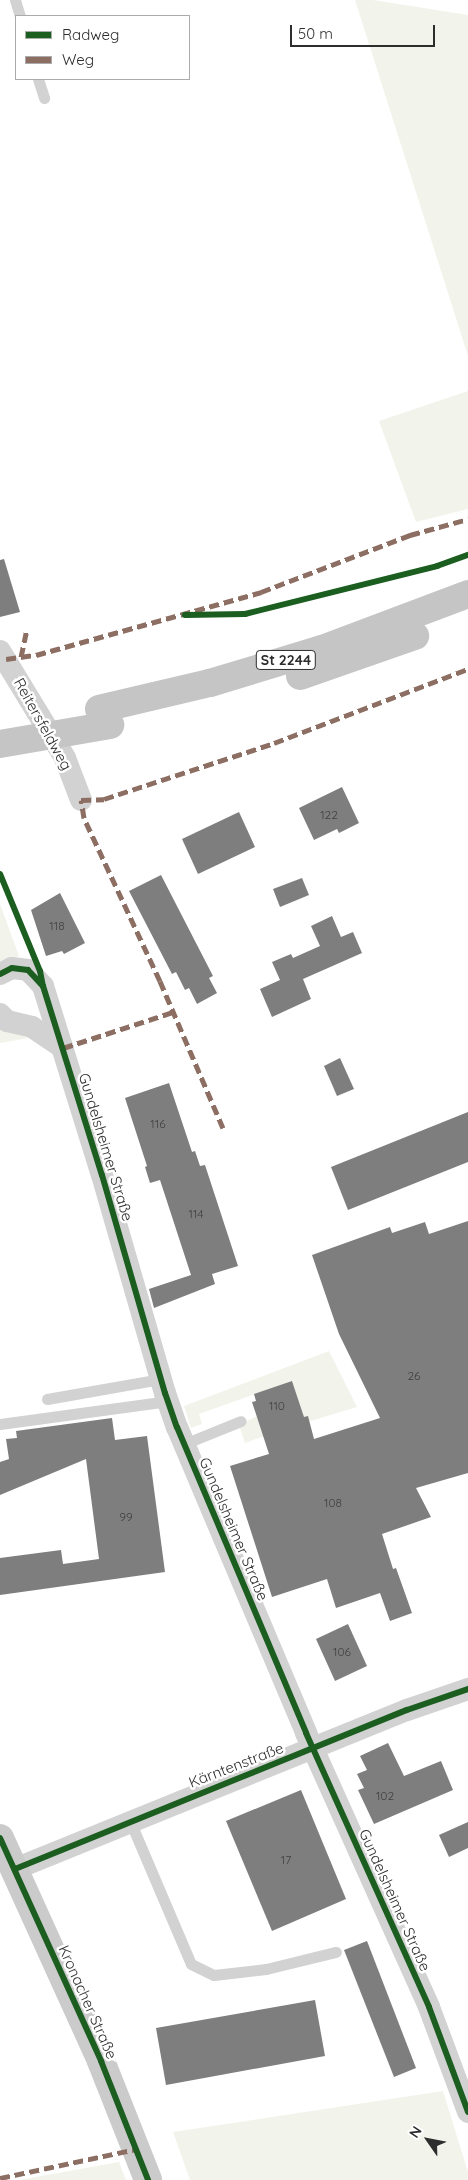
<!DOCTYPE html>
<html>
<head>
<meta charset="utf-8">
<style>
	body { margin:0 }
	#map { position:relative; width:468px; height:2180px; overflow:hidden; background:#fff; font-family:Quicksand,sans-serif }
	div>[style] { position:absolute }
	.green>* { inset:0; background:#f2f4eb }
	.building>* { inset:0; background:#7e7e7e }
	.lane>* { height:11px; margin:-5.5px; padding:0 5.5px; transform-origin:5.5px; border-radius:5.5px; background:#d2d2d2 }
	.street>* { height:22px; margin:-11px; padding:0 11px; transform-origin:11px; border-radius:11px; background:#d2d2d2 }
	.secondary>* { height:28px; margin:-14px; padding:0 14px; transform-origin:14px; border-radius:14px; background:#cbcbcb }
	.primary>* { height:28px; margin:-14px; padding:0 14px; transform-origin:14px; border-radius:14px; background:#c5c5c5 }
	.primary-bridge>* { height:28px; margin:-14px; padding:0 14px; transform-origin:14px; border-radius:14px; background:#c5c5c5 }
	.quiet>* { height:5px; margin-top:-2.5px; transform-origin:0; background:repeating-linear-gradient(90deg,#8d6e63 0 10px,transparent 0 15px) }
	.cycleway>* { height:6px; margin:-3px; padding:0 3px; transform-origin:3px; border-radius:3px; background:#1b5e20 }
	span { translate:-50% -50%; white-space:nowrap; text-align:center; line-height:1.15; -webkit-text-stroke:5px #fff; paint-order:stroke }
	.number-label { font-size:12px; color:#414141 }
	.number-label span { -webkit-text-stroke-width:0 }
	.shield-label span { padding:1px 4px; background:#fff; border:1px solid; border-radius:4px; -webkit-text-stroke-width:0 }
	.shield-label { font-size:14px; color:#2d2d2d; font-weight:700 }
	.street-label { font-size:15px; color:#2d2d2d }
	.legend { position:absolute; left:15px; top:15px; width:175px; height:65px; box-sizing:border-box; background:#fff; border:1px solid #ababab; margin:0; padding:6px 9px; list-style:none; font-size:15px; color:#2d2d2d }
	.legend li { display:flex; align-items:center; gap:10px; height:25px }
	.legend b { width:25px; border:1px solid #ababab }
	.north { position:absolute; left:403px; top:2115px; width:50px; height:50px; -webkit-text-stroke:4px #fff; paint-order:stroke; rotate:303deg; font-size:14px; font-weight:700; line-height:20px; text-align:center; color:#2d2d2d }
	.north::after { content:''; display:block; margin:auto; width:18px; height:22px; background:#2d2d2d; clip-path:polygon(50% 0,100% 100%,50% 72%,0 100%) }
	.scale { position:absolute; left:290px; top:25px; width:145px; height:22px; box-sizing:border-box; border:2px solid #2d2d2d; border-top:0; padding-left:6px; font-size:15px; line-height:18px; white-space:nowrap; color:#2d2d2d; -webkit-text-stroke:4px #fff; paint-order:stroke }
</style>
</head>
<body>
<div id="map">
	<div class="green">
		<i style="clip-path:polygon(355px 0,373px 0,468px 15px,468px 356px)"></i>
		<i style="clip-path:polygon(468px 391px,468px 509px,416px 522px,379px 421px)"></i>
		<i style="clip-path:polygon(0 904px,19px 956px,0 963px)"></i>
		<i style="clip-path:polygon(0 1027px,18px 1034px,29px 1038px,0 1043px)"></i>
		<i style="clip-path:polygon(329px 1351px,357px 1407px,278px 1431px,276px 1423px,303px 1414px,292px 1381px,199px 1414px,202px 1424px,191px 1428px,184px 1406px)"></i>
		<i style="clip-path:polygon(257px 1416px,264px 1436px,245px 1443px,239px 1425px)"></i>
		<i style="clip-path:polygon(443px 2091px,468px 2172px,468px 2180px,190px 2180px,173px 2132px)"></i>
		<i style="clip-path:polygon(119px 2162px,126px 2180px,19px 2180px)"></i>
	</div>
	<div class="building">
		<i style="clip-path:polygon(4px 559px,20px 612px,0 617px,0 560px)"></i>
		<i style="clip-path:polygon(342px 787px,359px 823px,339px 833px,337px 829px,314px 840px,299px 808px)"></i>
		<i style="clip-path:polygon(239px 812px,255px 847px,198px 874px,182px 839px)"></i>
		<i style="clip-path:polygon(161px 875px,213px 976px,209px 978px,217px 993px,197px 1004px,189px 988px,185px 990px,176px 972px,172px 974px,129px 891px)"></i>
		<i style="clip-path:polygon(302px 878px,309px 895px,280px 907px,273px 889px)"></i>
		<i style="clip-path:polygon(60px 893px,85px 943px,64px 954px,62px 951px,46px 956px,31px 910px)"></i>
		<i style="clip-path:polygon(332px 916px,341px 937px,353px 932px,362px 953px,303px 979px,311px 999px,272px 1017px,260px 989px,280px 980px,272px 962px,291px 954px,293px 958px,320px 946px,311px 926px)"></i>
		<i style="clip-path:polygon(340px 1058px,354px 1089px,337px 1096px,324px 1066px)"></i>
		<i style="clip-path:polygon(169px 1083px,192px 1152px,195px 1151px,200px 1166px,205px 1165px,238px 1266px,212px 1274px,215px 1284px,154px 1308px,149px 1289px,191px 1275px,160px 1180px,150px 1183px,145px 1167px,147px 1166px,125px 1098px)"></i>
		<i style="clip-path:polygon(468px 1112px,468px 1162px,348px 1210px,331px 1167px)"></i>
		<i style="clip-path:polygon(468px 1221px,468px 1473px,416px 1488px,431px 1517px,382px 1534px,393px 1569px,396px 1568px,412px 1613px,390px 1621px,380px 1593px,336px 1608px,327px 1579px,272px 1597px,230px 1466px,269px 1454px,252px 1402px,256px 1401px,254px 1394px,292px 1381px,304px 1417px,308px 1416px,314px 1439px,380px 1418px,339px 1334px,312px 1255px,390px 1227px,392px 1233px,425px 1222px,429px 1234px)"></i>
		<i style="clip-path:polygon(112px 1418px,115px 1440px,147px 1436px,165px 1572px,0 1595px,0 1558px,61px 1550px,63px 1564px,99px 1559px,86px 1459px,0 1495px,0 1462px,9px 1459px,6px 1439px,17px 1438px,16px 1431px)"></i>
		<i style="clip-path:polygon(348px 1624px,367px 1666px,335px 1681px,316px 1639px)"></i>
		<i style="clip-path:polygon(388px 1743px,404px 1776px,441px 1761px,453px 1790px,374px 1824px,358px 1790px,364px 1788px,357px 1774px,367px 1770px,360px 1756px)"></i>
		<i style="clip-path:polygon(301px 1790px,346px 1899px,272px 1931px,226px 1821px)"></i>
		<i style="clip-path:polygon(468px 1822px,468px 1848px,449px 1857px,439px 1835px)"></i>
		<i style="clip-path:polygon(367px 1941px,416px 2068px,394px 2077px,344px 1950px)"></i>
		<i style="clip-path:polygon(315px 2000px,325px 2056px,166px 2085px,156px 2028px)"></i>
	</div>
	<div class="lane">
		<i style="left:15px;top:0;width:17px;rotate:73deg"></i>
		<i style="left:38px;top:79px;width:20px;rotate:72deg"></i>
		<i style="left:47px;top:1399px;width:116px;rotate:-10deg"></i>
		<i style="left:0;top:1424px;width:170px;rotate:-7.8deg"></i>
		<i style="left:184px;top:1444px;width:61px;rotate:-22deg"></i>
		<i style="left:130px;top:1821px;width:155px;rotate:66.9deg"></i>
		<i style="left:191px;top:1964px;width:25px;rotate:26deg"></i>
		<i style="left:214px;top:1975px;width:52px;rotate:-6.6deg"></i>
		<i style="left:266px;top:1969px;width:72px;rotate:-13.7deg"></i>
	</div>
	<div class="street">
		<i style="left:0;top:651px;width:125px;rotate:58.7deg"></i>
		<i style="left:65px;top:758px;width:45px;rotate:69.1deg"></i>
		<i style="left:0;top:974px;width:13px;rotate:-27deg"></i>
		<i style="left:12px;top:968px;width:16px;rotate:7deg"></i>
		<i style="left:28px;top:970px;width:22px;rotate:47deg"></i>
		<i style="left:43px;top:986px;width:198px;rotate:72.7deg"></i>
		<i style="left:102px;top:1175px;width:227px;rotate:73.9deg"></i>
		<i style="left:165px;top:1393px;width:36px;rotate:71deg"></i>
		<i style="left:177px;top:1427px;width:332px;rotate:67.1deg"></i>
		<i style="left:306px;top:1733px;width:300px;rotate:65.8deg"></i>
		<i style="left:429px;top:2007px;width:112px;rotate:69.6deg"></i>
		<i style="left:0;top:1014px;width:10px;rotate:45deg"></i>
		<i style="left:7px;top:1021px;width:26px;rotate:13deg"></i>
		<i style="left:32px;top:1027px;width:37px;rotate:34deg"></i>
		<i style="left:15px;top:1869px;width:423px;rotate:-22.1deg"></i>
		<i style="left:407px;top:1710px;width:65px;rotate:-19deg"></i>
	</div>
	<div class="secondary">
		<i style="left:0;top:1838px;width:245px;rotate:65.6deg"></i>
		<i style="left:101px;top:2061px;width:128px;rotate:68.4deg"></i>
	</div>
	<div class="primary">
		<i style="left:300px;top:676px;width:122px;rotate:-19.2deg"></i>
		<i style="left:99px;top:709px;width:114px;rotate:-13.2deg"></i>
		<i style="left:210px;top:683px;width:117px;rotate:-16.9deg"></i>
		<i style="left:322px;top:649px;width:156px;rotate:-20.6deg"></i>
	</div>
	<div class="primary-bridge">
		<i style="left:0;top:744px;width:112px;rotate:-9.8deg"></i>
	</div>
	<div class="quiet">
		<i style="left:21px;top:657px;width:29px;rotate:-78deg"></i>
		<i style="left:6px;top:659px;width:30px;rotate:-8deg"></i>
		<i style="left:36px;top:655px;width:234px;rotate:-15.6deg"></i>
		<i style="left:261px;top:592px;width:160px;rotate:-20.9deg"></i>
		<i style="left:410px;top:535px;width:60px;rotate:-15.4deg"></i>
		<i style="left:63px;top:1048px;width:116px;rotate:-18.1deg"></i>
		<i style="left:223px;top:1128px;width:160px;rotate:-113.2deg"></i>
		<i style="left:160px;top:981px;width:180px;rotate:-115deg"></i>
		<i style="left:84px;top:818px;width:18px;rotate:-99deg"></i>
		<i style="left:81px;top:800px;width:23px;rotate:-2deg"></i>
		<i style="left:104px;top:799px;width:179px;rotate:-18.2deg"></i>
		<i style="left:274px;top:743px;width:208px;rotate:-20.9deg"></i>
		<i style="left:0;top:2178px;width:140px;rotate:-12deg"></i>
	</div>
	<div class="cycleway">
		<i style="left:185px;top:615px;width:60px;rotate:-1deg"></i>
		<i style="left:245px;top:614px;width:198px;rotate:-14deg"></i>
		<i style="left:437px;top:566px;width:33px;rotate:-20deg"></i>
		<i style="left:0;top:874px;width:105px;rotate:67.6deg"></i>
		<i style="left:40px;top:971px;width:15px;rotate:79deg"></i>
		<i style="left:0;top:974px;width:13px;rotate:-27deg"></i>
		<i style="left:12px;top:968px;width:16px;rotate:7deg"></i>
		<i style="left:28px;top:970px;width:22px;rotate:47deg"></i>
		<i style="left:43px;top:986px;width:198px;rotate:72.7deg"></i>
		<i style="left:102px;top:1175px;width:227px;rotate:73.9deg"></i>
		<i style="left:165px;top:1393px;width:36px;rotate:71deg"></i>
		<i style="left:177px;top:1427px;width:332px;rotate:67.1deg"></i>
		<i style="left:306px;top:1733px;width:300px;rotate:65.8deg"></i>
		<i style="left:429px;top:2007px;width:112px;rotate:69.6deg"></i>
		<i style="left:0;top:1838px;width:245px;rotate:65.6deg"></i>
		<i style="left:101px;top:2061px;width:128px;rotate:68.4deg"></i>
		<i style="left:15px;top:1869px;width:423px;rotate:-22.1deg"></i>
		<i style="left:407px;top:1710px;width:65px;rotate:-19deg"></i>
	</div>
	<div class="number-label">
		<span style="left:329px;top:815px">122</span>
		<span style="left:57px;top:926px">118</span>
		<span style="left:158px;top:1124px">116</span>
		<span style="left:196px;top:1214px">114</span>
		<span style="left:414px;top:1376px">26</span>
		<span style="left:277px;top:1406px">110</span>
		<span style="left:333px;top:1503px">108</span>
		<span style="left:126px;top:1517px">99</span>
		<span style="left:342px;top:1652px">106</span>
		<span style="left:385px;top:1796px">102</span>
		<span style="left:286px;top:1860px">17</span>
	</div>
	<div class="shield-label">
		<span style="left:286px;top:660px">St 2244</span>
	</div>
	<div class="street-label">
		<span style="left:43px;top:724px;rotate:61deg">Reitersfeldweg</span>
		<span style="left:106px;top:1147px;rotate:73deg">Gundelsheimer Straße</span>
		<span style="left:234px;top:1529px;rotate:67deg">Gundelsheimer Straße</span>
		<span style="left:236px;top:1765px;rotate:-21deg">Kärntenstraße</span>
		<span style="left:395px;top:1900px;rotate:66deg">Gundelsheimer Straße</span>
		<span style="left:88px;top:2002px;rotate:66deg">Kronacher Straße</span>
	</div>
	<ul class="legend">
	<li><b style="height:6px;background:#1b5e20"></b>Radweg</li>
	<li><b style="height:6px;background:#8d6e63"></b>Weg</li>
	</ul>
	<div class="north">N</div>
	<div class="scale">50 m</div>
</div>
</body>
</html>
